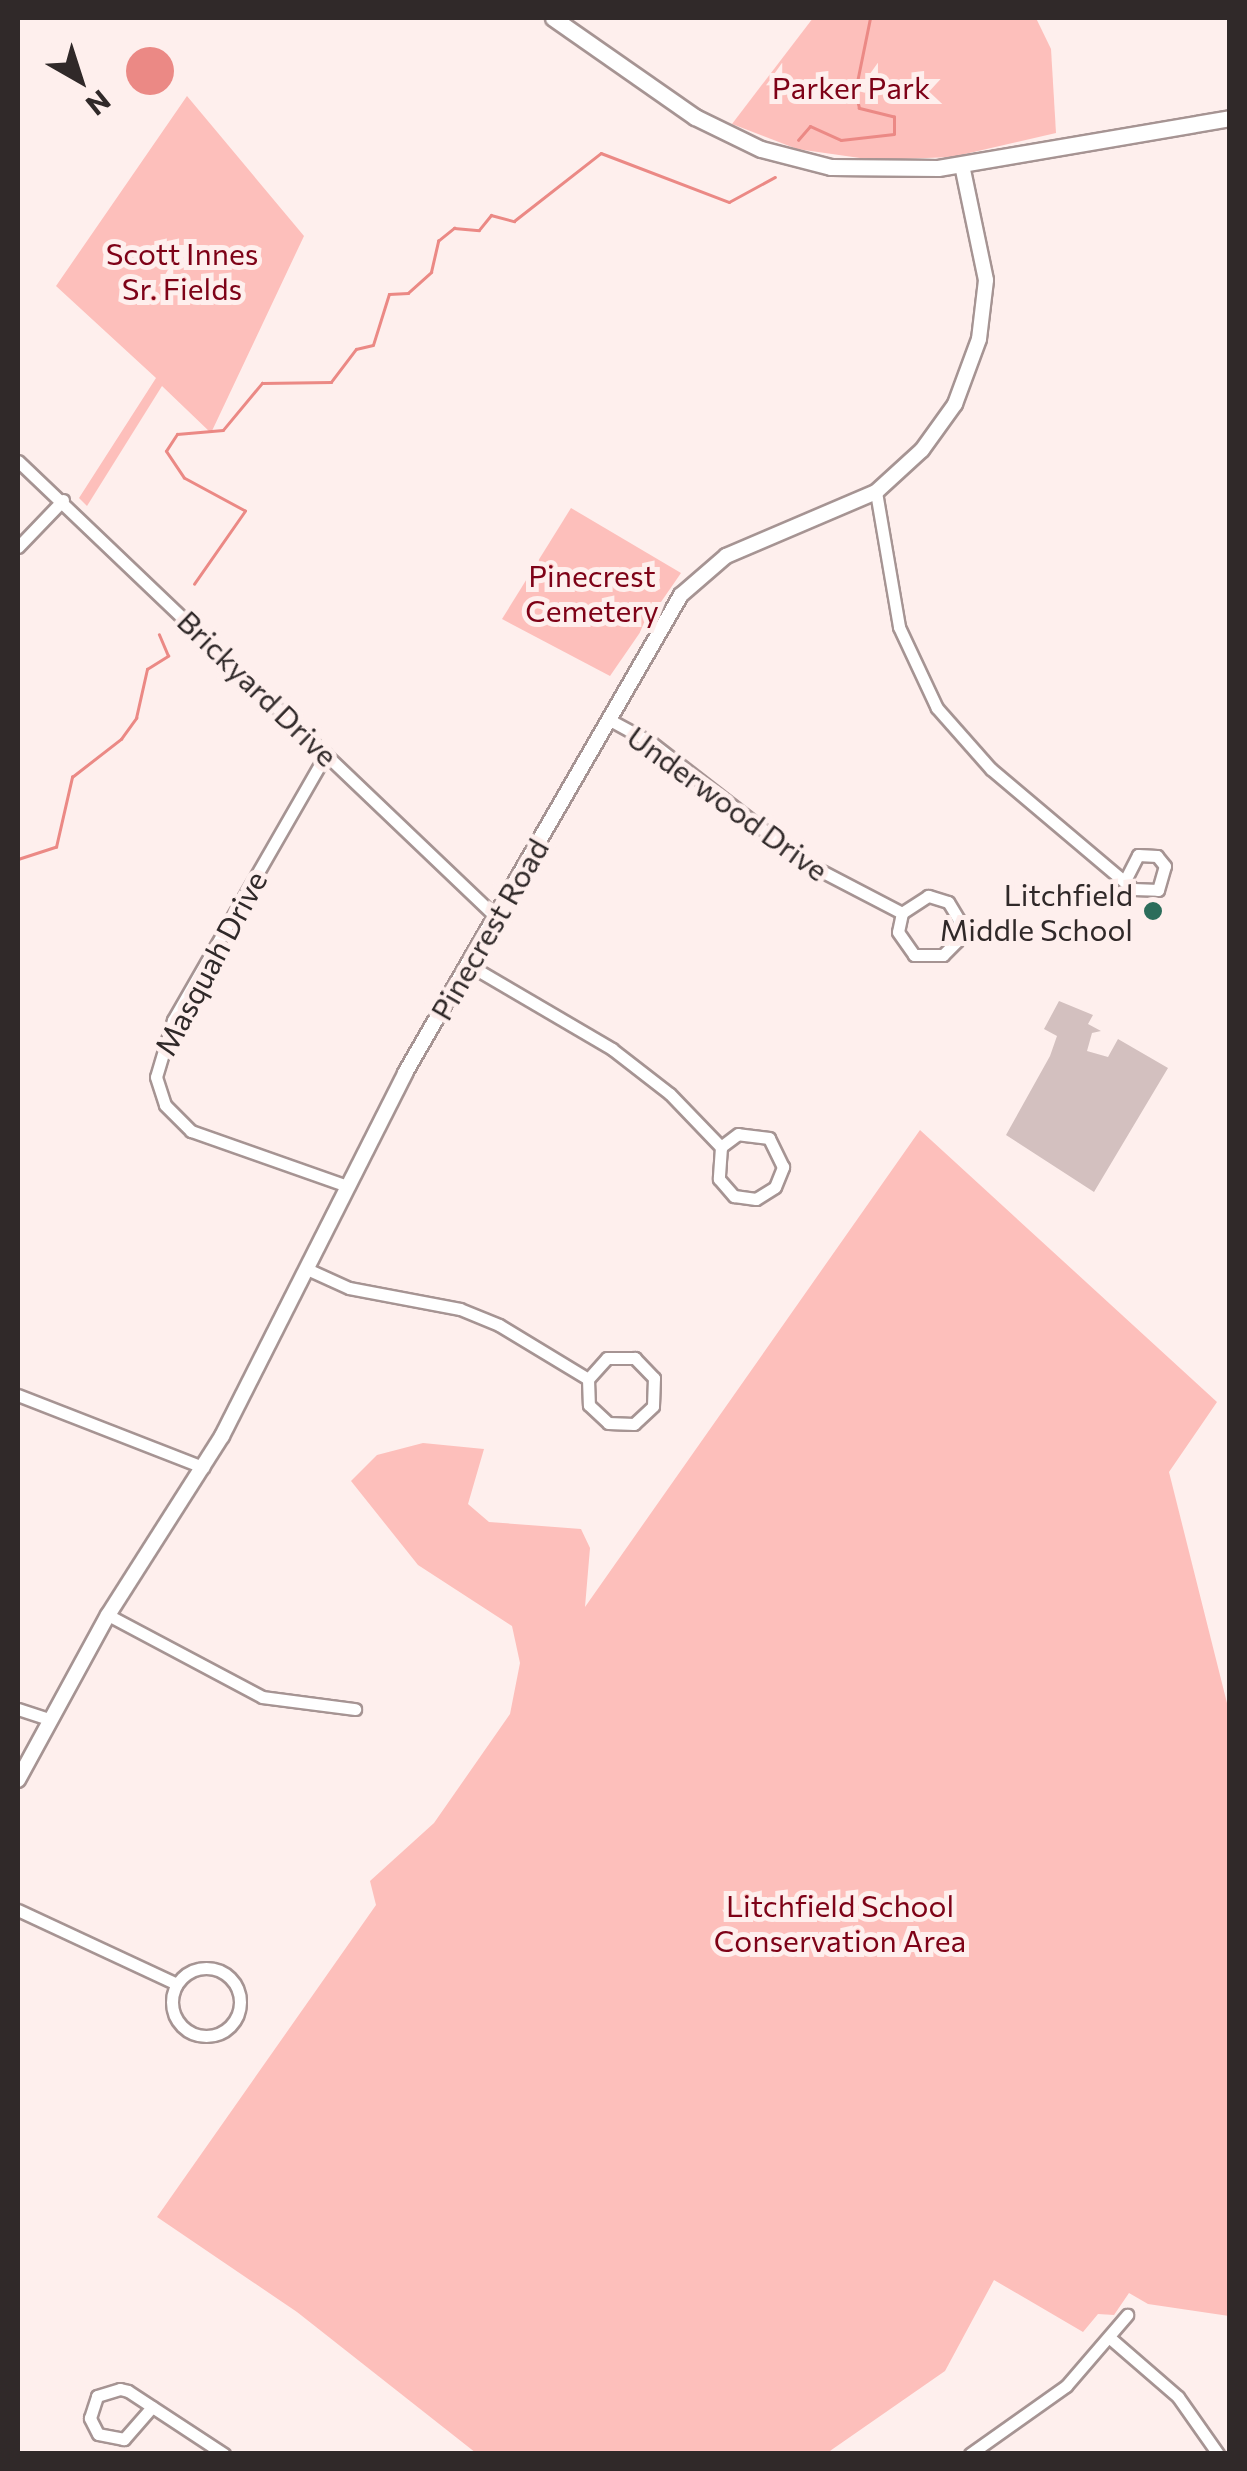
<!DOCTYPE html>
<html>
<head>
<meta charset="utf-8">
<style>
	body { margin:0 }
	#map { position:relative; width:1247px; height:2471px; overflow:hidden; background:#feefed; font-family:Commissioner,sans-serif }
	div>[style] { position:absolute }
	.green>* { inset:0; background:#fdbfbb }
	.water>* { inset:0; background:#eb8985 }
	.round { border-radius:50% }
	.stream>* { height:2.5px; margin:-1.25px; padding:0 1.25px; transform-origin:1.25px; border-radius:1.25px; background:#eb8985 }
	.building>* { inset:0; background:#d3c0bf }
	.roads { filter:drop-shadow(2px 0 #a69493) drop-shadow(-2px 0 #a69493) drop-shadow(0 2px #a69493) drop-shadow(0 -2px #a69493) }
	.minor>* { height:11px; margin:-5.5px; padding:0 5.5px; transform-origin:5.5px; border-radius:5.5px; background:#fff }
	.minor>.ring { margin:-5.5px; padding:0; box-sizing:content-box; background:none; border:11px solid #fff; border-radius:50% }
	.tertiary>* { height:14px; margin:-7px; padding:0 7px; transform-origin:7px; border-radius:7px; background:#fff }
	.secondary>* { height:15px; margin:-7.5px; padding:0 7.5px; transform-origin:7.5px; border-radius:7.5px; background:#fff }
	.dots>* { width:28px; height:28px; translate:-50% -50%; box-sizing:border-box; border:5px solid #feefed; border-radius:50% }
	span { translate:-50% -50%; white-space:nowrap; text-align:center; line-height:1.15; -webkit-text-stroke:10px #feefed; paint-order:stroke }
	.park-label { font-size:30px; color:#7e0217 }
	.street-label { font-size:30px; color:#302929 }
	.poi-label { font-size:30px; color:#302929 }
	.right { translate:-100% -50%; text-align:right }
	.frame { position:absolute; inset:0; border:20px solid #302929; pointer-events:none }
	.north { position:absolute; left:30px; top:30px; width:100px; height:100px; -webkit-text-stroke:8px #feefed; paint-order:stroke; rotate:141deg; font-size:28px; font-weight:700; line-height:40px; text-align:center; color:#302929 }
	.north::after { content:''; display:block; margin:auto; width:35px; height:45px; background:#302929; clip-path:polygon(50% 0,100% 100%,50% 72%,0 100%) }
</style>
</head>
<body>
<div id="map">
	<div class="green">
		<i style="clip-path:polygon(813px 18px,1036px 18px,1051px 49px,1056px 133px,952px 157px,874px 160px,797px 149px,732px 124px)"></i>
		<i style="clip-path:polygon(187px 96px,304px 236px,211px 433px,162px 386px,87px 506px,79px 498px,156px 378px,56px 286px)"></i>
		<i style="clip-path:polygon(571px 508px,681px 573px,610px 676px,502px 619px)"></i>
		<i style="clip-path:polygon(920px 1130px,1217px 1402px,1169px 1472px,1229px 1711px,1229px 2316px,1148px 2304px,1129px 2293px,1114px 2315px,1098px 2314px,1083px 2332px,994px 2280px,945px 2371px,827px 2453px,476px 2453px,297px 2312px,157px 2217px,376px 1905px,370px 1881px,434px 1823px,510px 1714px,520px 1663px,512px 1626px,418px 1565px,351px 1481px,377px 1455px,423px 1443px,484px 1449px,468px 1504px,489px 1522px,581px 1529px,590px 1548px,585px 1607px)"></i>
	</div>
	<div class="water">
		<i class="round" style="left:126px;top:47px;width:48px;height:48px"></i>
	</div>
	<div class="stream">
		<i style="left:1096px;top:18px;width:24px"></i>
		<i style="left:798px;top:140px;width:18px;rotate:-49deg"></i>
		<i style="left:810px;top:126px;width:34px;rotate:24deg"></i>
		<i style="left:841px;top:140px;width:53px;rotate:-6.5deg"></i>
		<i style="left:894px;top:134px;width:17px;rotate:-90deg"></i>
		<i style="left:894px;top:117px;width:36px;rotate:-166deg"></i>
		<i style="left:859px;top:108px;width:16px;rotate:-104deg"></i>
		<i style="left:855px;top:92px;width:76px;rotate:-78.5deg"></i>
		<i style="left:194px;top:584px;width:89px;rotate:-55.1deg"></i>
		<i style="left:245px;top:511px;width:69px;rotate:-151.6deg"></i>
		<i style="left:184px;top:478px;width:32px;rotate:-124deg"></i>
		<i style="left:166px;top:451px;width:20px;rotate:-57deg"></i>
		<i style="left:177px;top:434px;width:46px;rotate:-5deg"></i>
		<i style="left:223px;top:430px;width:61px;rotate:-50.3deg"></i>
		<i style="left:262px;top:383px;width:69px;rotate:-0.8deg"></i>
		<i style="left:331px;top:382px;width:41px;rotate:-52.9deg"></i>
		<i style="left:356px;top:349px;width:17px;rotate:-13deg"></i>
		<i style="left:373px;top:345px;width:53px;rotate:-72.6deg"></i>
		<i style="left:389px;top:294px;width:19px;rotate:-3deg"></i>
		<i style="left:408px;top:293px;width:31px;rotate:-42deg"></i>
		<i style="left:431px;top:272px;width:32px;rotate:-77deg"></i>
		<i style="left:438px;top:241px;width:21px;rotate:-39deg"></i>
		<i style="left:454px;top:228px;width:25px;rotate:5deg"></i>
		<i style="left:479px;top:230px;width:19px;rotate:-51deg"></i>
		<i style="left:491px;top:215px;width:24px;rotate:15deg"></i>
		<i style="left:514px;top:221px;width:110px;rotate:-38deg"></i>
		<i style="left:601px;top:153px;width:137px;rotate:20.9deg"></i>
		<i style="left:729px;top:202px;width:52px;rotate:-28.5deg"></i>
		<i style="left:18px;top:859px;width:40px;rotate:-18deg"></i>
		<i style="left:56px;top:847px;width:72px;rotate:-77.1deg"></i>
		<i style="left:72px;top:777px;width:62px;rotate:-37.8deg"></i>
		<i style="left:121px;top:739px;width:26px;rotate:-54deg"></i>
		<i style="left:136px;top:718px;width:50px;rotate:-77.3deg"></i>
		<i style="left:147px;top:669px;width:25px;rotate:-32deg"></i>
		<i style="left:168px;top:656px;width:23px;rotate:-113deg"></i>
	</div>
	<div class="building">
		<i style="clip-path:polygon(1059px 1001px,1093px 1015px,1088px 1024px,1101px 1031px,1092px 1033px,1087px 1051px,1108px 1057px,1118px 1039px,1168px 1068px,1094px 1192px,1006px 1135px,1050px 1056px,1057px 1036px,1044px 1029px)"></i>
	</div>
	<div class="roads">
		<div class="minor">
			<i style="left:18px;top:461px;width:661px;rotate:43.65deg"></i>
			<i style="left:876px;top:492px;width:137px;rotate:80.3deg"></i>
			<i style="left:899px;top:627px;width:89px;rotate:64.9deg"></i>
			<i style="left:937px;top:708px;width:81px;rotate:48.5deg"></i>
			<i style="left:991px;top:769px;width:186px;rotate:40.2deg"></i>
			<i style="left:1133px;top:889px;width:25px;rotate:2deg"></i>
			<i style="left:1158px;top:890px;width:25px;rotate:-74deg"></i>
			<i style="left:1165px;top:866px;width:13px;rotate:-129deg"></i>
			<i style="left:1157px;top:856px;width:19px;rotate:-177deg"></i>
			<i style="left:1138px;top:855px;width:25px;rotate:117deg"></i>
			<i style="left:18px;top:547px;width:65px;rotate:-46.2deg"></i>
			<i style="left:608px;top:719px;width:50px;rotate:28.6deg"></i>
			<i style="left:652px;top:743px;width:195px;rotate:37.9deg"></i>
			<i style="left:806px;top:863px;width:108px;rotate:27.5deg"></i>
			<i style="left:902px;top:913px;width:19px;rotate:102deg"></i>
			<i style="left:898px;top:932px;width:28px;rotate:55deg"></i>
			<i style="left:914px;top:955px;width:29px"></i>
			<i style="left:943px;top:955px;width:20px;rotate:-45deg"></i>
			<i style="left:957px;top:941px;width:21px;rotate:-85deg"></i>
			<i style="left:959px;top:920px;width:21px;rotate:-121deg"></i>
			<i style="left:948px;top:902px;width:21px;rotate:-163deg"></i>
			<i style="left:928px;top:896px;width:31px;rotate:147deg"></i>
			<i style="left:326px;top:754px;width:307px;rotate:119.9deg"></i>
			<i style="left:173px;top:1020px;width:59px;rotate:106.6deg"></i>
			<i style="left:156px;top:1077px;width:29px;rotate:72deg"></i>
			<i style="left:165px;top:1105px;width:37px;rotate:45deg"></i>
			<i style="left:191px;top:1131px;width:165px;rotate:19.4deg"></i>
			<i style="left:469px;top:965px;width:166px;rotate:30.4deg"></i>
			<i style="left:612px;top:1049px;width:73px;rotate:37.8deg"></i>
			<i style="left:670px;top:1094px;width:74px;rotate:46.1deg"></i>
			<i style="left:721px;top:1147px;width:32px;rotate:94deg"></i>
			<i style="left:719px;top:1179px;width:23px;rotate:49deg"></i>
			<i style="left:734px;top:1196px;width:22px;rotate:8deg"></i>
			<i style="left:756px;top:1199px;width:22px;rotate:-32deg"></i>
			<i style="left:775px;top:1187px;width:22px;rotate:-68deg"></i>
			<i style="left:783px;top:1167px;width:32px;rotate:-116deg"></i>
			<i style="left:769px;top:1138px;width:31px;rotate:-173deg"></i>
			<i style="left:738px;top:1134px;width:21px;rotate:143deg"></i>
			<i style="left:307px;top:1269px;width:46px;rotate:24.3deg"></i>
			<i style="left:349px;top:1288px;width:113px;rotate:10.7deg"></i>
			<i style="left:460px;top:1309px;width:42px;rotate:22.3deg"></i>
			<i style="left:499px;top:1325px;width:104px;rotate:31.2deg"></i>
			<i style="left:588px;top:1379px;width:26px;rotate:88deg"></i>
			<i style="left:589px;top:1405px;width:26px;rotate:43deg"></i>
			<i style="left:608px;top:1423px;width:26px;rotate:2deg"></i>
			<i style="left:634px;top:1424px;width:26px;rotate:-43deg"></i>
			<i style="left:653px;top:1406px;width:28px;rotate:-88deg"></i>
			<i style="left:654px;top:1378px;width:28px;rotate:-134deg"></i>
			<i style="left:635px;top:1358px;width:28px;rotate:180deg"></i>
			<i style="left:607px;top:1358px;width:28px;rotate:132deg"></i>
			<i style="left:18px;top:1395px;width:199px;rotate:21.3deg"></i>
			<i style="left:108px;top:1615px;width:174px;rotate:28deg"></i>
			<i style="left:262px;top:1697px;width:94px;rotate:7.4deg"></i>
			<i style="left:18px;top:1709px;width:33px;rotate:18deg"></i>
			<i style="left:18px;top:1910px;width:175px;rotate:25deg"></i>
			<i class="ring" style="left:172px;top:1968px;width:57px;height:57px"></i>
			<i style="left:1110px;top:2338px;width:90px;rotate:40.9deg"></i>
			<i style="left:1178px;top:2397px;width:70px;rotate:54.9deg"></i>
			<i style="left:152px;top:2407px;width:43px;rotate:131.2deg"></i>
			<i style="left:124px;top:2439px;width:26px;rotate:-169deg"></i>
			<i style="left:98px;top:2434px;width:18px;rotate:-117deg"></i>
			<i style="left:90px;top:2418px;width:23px;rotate:-72deg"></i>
			<i style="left:97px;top:2396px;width:24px;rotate:-17deg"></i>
			<i style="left:120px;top:2389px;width:8px;rotate:14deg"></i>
			<i style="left:128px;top:2391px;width:115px;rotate:33.3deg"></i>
			<i style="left:970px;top:2454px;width:118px;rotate:-35.3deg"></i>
			<i style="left:1066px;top:2386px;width:94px;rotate:-49.3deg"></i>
		</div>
		<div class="tertiary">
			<i style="left:18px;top:1780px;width:188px;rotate:-61.4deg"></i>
			<i style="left:108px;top:1615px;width:212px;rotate:-57.5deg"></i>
			<i style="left:222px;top:1436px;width:407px;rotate:-63.2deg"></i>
			<i style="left:405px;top:1073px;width:552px;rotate:-60deg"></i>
			<i style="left:681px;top:595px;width:60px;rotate:-40.9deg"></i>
			<i style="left:726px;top:556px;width:163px;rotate:-23.1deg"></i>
			<i style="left:876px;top:492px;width:62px;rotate:-42.4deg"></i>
			<i style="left:922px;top:450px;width:57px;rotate:-54.3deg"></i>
			<i style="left:955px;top:404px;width:69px;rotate:-69.7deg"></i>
			<i style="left:979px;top:339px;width:59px;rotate:-83.2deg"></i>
			<i style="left:986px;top:280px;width:117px;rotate:-101.8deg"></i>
		</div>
		<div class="secondary">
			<i style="left:553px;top:18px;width:173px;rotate:34.9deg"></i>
			<i style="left:695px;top:117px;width:73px;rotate:25.9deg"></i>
			<i style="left:761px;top:149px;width:72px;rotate:14.4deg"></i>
			<i style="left:831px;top:167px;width:107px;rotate:0.5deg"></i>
			<i style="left:938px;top:168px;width:296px;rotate:-9.7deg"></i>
		</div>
	</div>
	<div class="dots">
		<i style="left:1153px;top:911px;background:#2c6d5b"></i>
	</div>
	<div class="park-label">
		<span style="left:851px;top:87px">Parker Park</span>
		<span style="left:182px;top:270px">Scott Innes<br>Sr. Fields</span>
		<span style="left:592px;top:592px">Pinecrest<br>Cemetery</span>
		<span style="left:840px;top:1922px">Litchfield School<br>Conservation Area</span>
	</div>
	<div class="street-label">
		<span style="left:258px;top:688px;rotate:44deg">Brickyard Drive</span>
		<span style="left:728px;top:803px;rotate:36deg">Underwood Drive</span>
		<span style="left:489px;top:929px;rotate:-60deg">Pinecrest Road</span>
		<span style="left:210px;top:963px;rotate:-62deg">Masquah Drive</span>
	</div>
	<div class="poi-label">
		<span class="right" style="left:1133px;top:911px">Litchfield<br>Middle School</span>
	</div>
	<div class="frame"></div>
	<div class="north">N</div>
</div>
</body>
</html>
